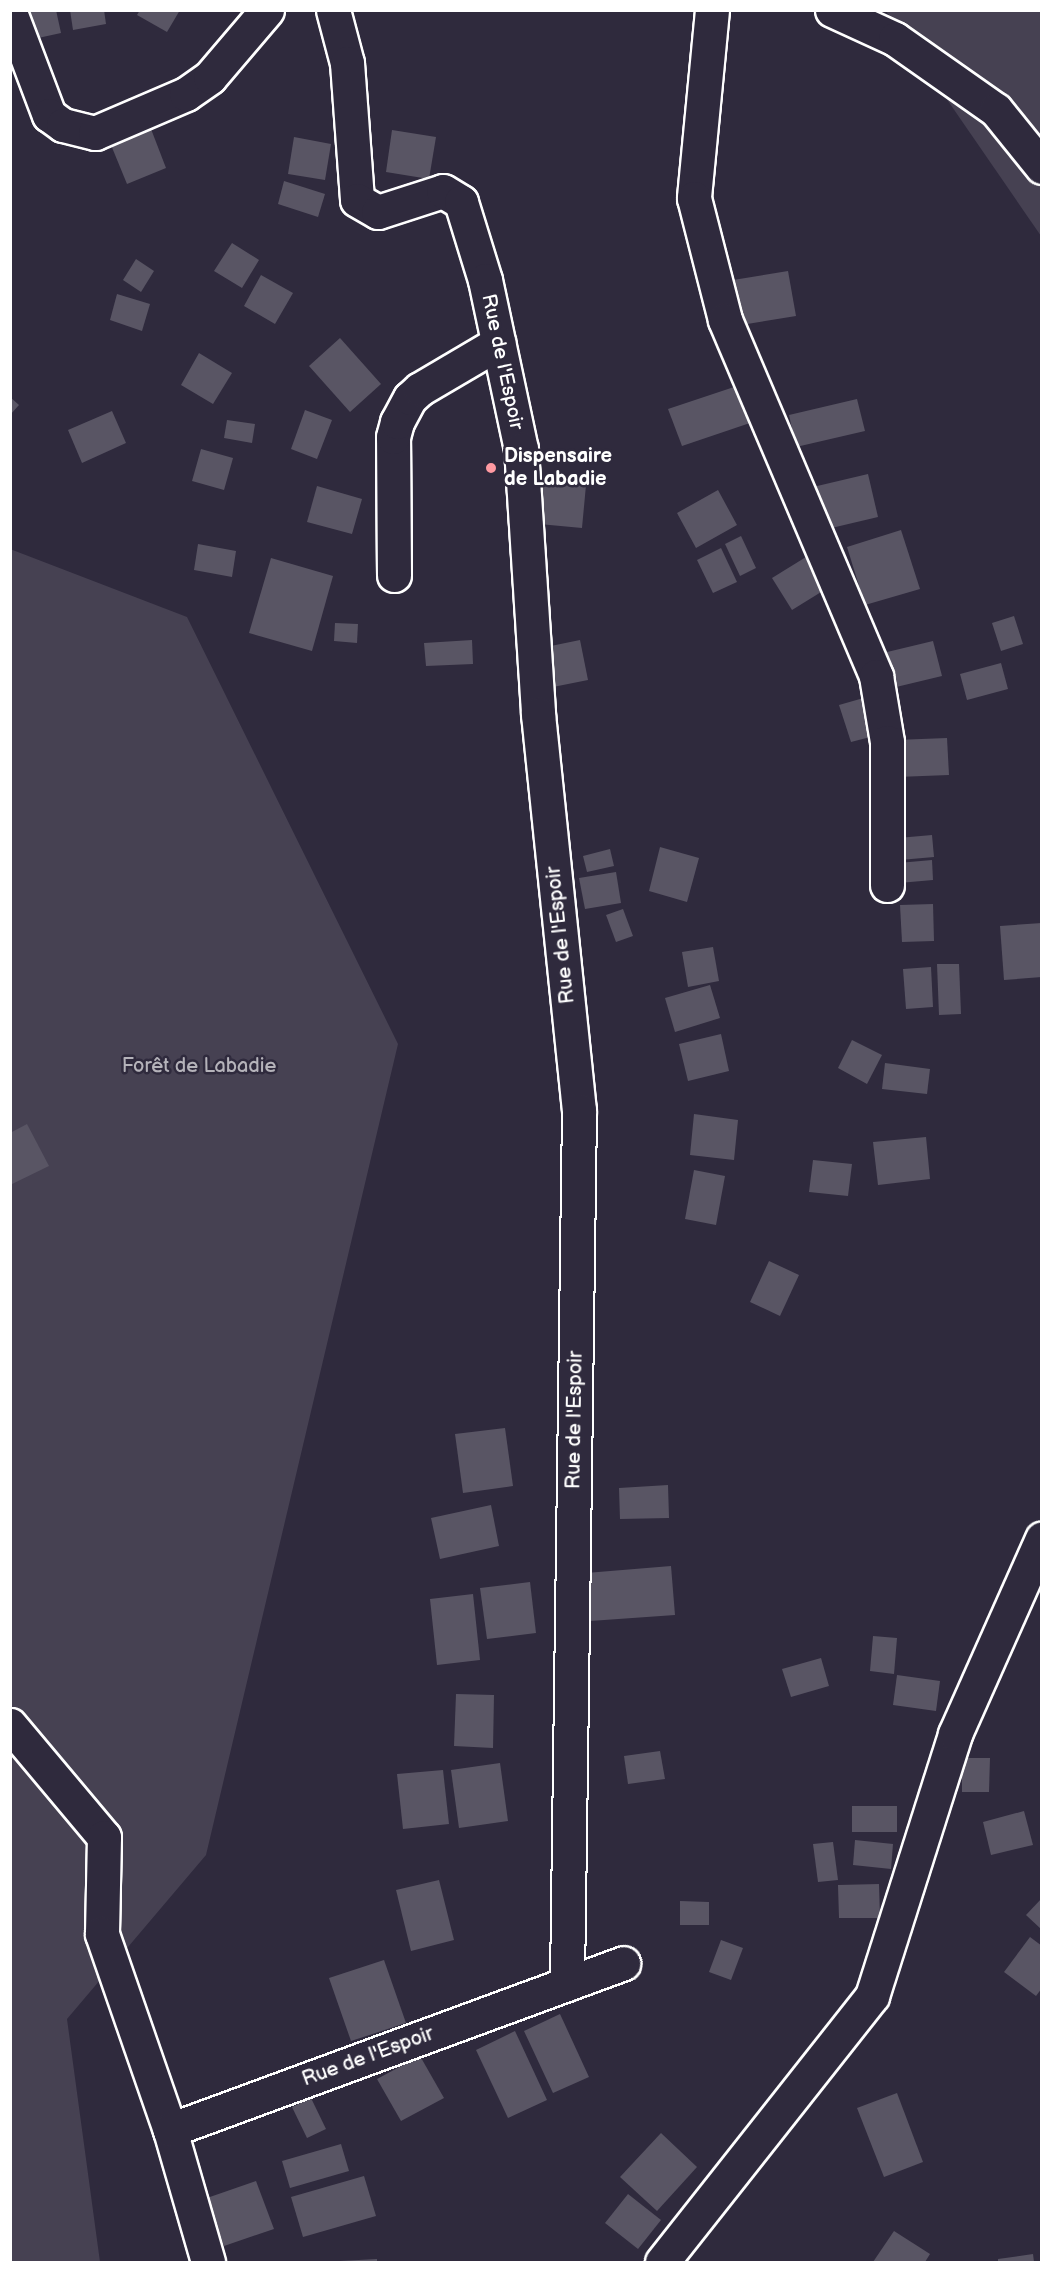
<!DOCTYPE html>
<html>
<head>
<meta charset="utf-8">
<style>
	body { margin:0 }
	#map { position:relative; width:1052px; height:2273px; overflow:hidden; background:#2f2a3d; font-family:"Balsamiq Sans",sans-serif }
	div>[style] { position:absolute }
	.green>* { inset:0; background:#464152 }
	.building>* { inset:0; background:#595564 }
	.roads { filter:drop-shadow(2px 0 #fff) drop-shadow(-2px 0 #fff) drop-shadow(0 2px #fff) drop-shadow(0 -2px #fff) }
	.minor>* { height:33px; margin:-16.5px; padding:0 16.5px; transform-origin:16.5px; border-radius:16.5px; background:#2f2a3d }
	.dots>* { width:16px; height:16px; translate:-50% -50%; box-sizing:border-box; border:3px solid #2f2a3d; border-radius:50% }
	span { translate:-50% -50%; white-space:nowrap; text-align:center; line-height:1.15; -webkit-text-stroke:5px #2f2a3d; paint-order:stroke }
	.street-label { font-size:20px; color:#fff }
	.poi-label { font-size:20px; color:#fff; font-weight:700 }
	.left { translate:0 -50%; text-align:left }
	.park-label { font-size:20px; color:#b5b3ba }
	.frame { position:absolute; inset:0; border:12px solid #fff; pointer-events:none }
</style>
</head>
<body>
<div id="map">
	<div class="green">
		<i style="clip-path:polygon(886px 11px,1041px 11px,1041px 236px)"></i>
		<i style="clip-path:polygon(10px 549px,187px 617px,398px 1044px,206px 1855px,67px 2019px,100px 2262px,11px 2262px)"></i>
	</div>
	<div class="building">
		<i style="clip-path:polygon(22px 10px,56px 10px,61px 33px,29px 40px)"></i>
		<i style="clip-path:polygon(70px 10px,104px 10px,106px 24px,73px 30px)"></i>
		<i style="clip-path:polygon(140px 10px,180px 10px,167px 32px,137px 15px)"></i>
		<i style="clip-path:polygon(151px 129px,166px 168px,127px 184px,111px 145px)"></i>
		<i style="clip-path:polygon(392px 130px,436px 137px,429px 179px,386px 172px)"></i>
		<i style="clip-path:polygon(294px 137px,331px 144px,325px 180px,288px 174px)"></i>
		<i style="clip-path:polygon(284px 181px,325px 194px,318px 217px,278px 204px)"></i>
		<i style="clip-path:polygon(232px 243px,259px 260px,242px 288px,214px 271px)"></i>
		<i style="clip-path:polygon(136px 259px,154px 271px,141px 292px,123px 280px)"></i>
		<i style="clip-path:polygon(788px 271px,796px 316px,735px 326px,727px 281px)"></i>
		<i style="clip-path:polygon(261px 275px,293px 293px,275px 324px,244px 306px)"></i>
		<i style="clip-path:polygon(117px 294px,150px 304px,142px 331px,110px 320px)"></i>
		<i style="clip-path:polygon(340px 338px,381px 384px,350px 412px,309px 366px)"></i>
		<i style="clip-path:polygon(199px 353px,232px 373px,213px 404px,181px 385px)"></i>
		<i style="clip-path:polygon(737px 386px,750px 423px,682px 446px,668px 409px)"></i>
		<i style="clip-path:polygon(10px 397px,19px 405px,10px 415px)"></i>
		<i style="clip-path:polygon(857px 399px,865px 431px,796px 447px,789px 415px)"></i>
		<i style="clip-path:polygon(305px 410px,332px 420px,317px 459px,291px 449px)"></i>
		<i style="clip-path:polygon(112px 411px,126px 443px,82px 463px,68px 430px)"></i>
		<i style="clip-path:polygon(227px 420px,255px 424px,252px 443px,224px 438px)"></i>
		<i style="clip-path:polygon(201px 449px,233px 458px,224px 490px,192px 481px)"></i>
		<i style="clip-path:polygon(868px 474px,878px 517px,823px 530px,813px 487px)"></i>
		<i style="clip-path:polygon(543px 481px,586px 485px,582px 528px,539px 524px)"></i>
		<i style="clip-path:polygon(317px 486px,362px 499px,352px 534px,307px 522px)"></i>
		<i style="clip-path:polygon(718px 490px,737px 525px,696px 548px,677px 513px)"></i>
		<i style="clip-path:polygon(901px 530px,920px 589px,865px 605px,847px 547px)"></i>
		<i style="clip-path:polygon(741px 536px,756px 568px,740px 576px,725px 544px)"></i>
		<i style="clip-path:polygon(198px 544px,236px 551px,232px 577px,194px 570px)"></i>
		<i style="clip-path:polygon(721px 548px,737px 582px,713px 593px,697px 560px)"></i>
		<i style="clip-path:polygon(806px 557px,826px 589px,792px 610px,772px 578px)"></i>
		<i style="clip-path:polygon(271px 558px,333px 576px,312px 651px,249px 633px)"></i>
		<i style="clip-path:polygon(1014px 616px,1023px 644px,1001px 651px,992px 623px)"></i>
		<i style="clip-path:polygon(335px 623px,358px 624px,357px 643px,334px 641px)"></i>
		<i style="clip-path:polygon(472px 640px,473px 664px,426px 666px,424px 643px)"></i>
		<i style="clip-path:polygon(580px 640px,588px 680px,548px 688px,541px 648px)"></i>
		<i style="clip-path:polygon(933px 641px,942px 676px,892px 688px,883px 653px)"></i>
		<i style="clip-path:polygon(1001px 663px,1008px 689px,967px 700px,960px 674px)"></i>
		<i style="clip-path:polygon(867px 697px,878px 735px,851px 742px,839px 705px)"></i>
		<i style="clip-path:polygon(947px 738px,949px 775px,897px 777px,896px 740px)"></i>
		<i style="clip-path:polygon(932px 835px,934px 857px,900px 860px,898px 838px)"></i>
		<i style="clip-path:polygon(660px 847px,699px 858px,687px 902px,649px 891px)"></i>
		<i style="clip-path:polygon(610px 849px,614px 866px,587px 872px,583px 856px)"></i>
		<i style="clip-path:polygon(932px 860px,933px 880px,899px 883px,898px 863px)"></i>
		<i style="clip-path:polygon(616px 872px,621px 903px,585px 909px,579px 878px)"></i>
		<i style="clip-path:polygon(933px 904px,934px 941px,902px 942px,900px 905px)"></i>
		<i style="clip-path:polygon(623px 909px,633px 936px,616px 942px,606px 915px)"></i>
		<i style="clip-path:polygon(1042px 923px,1042px 977px,1004px 980px,1000px 926px)"></i>
		<i style="clip-path:polygon(713px 947px,719px 981px,688px 987px,682px 952px)"></i>
		<i style="clip-path:polygon(937px 964px,959px 964px,961px 1014px,939px 1015px)"></i>
		<i style="clip-path:polygon(931px 967px,933px 1007px,906px 1009px,903px 969px)"></i>
		<i style="clip-path:polygon(710px 985px,720px 1018px,675px 1032px,665px 998px)"></i>
		<i style="clip-path:polygon(721px 1034px,729px 1071px,688px 1081px,679px 1044px)"></i>
		<i style="clip-path:polygon(852px 1040px,882px 1055px,867px 1084px,838px 1068px)"></i>
		<i style="clip-path:polygon(885px 1063px,930px 1069px,927px 1094px,882px 1089px)"></i>
		<i style="clip-path:polygon(694px 1114px,738px 1120px,734px 1160px,690px 1155px)"></i>
		<i style="clip-path:polygon(27px 1124px,49px 1166px,10px 1185px,10px 1133px)"></i>
		<i style="clip-path:polygon(926px 1137px,930px 1179px,878px 1185px,873px 1142px)"></i>
		<i style="clip-path:polygon(813px 1160px,852px 1164px,848px 1196px,809px 1192px)"></i>
		<i style="clip-path:polygon(694px 1170px,725px 1176px,716px 1225px,685px 1219px)"></i>
		<i style="clip-path:polygon(769px 1261px,799px 1275px,780px 1316px,750px 1302px)"></i>
		<i style="clip-path:polygon(505px 1428px,513px 1486px,463px 1493px,455px 1434px)"></i>
		<i style="clip-path:polygon(668px 1485px,669px 1518px,620px 1519px,619px 1488px)"></i>
		<i style="clip-path:polygon(491px 1505px,499px 1546px,440px 1559px,431px 1518px)"></i>
		<i style="clip-path:polygon(671px 1566px,675px 1615px,590px 1621px,586px 1573px)"></i>
		<i style="clip-path:polygon(530px 1582px,536px 1633px,487px 1639px,480px 1588px)"></i>
		<i style="clip-path:polygon(473px 1594px,480px 1660px,437px 1665px,430px 1599px)"></i>
		<i style="clip-path:polygon(873px 1636px,897px 1638px,894px 1674px,870px 1671px)"></i>
		<i style="clip-path:polygon(821px 1658px,829px 1686px,791px 1697px,782px 1669px)"></i>
		<i style="clip-path:polygon(897px 1675px,940px 1681px,936px 1711px,893px 1705px)"></i>
		<i style="clip-path:polygon(456px 1694px,494px 1695px,493px 1748px,454px 1746px)"></i>
		<i style="clip-path:polygon(660px 1751px,665px 1779px,628px 1784px,624px 1756px)"></i>
		<i style="clip-path:polygon(962px 1758px,990px 1758px,989px 1792px,962px 1792px)"></i>
		<i style="clip-path:polygon(500px 1763px,508px 1821px,459px 1828px,451px 1770px)"></i>
		<i style="clip-path:polygon(443px 1770px,449px 1824px,403px 1829px,397px 1774px)"></i>
		<i style="clip-path:polygon(852px 1806px,897px 1806px,897px 1832px,852px 1832px)"></i>
		<i style="clip-path:polygon(1024px 1811px,1033px 1845px,991px 1855px,983px 1822px)"></i>
		<i style="clip-path:polygon(855px 1840px,893px 1844px,891px 1869px,853px 1865px)"></i>
		<i style="clip-path:polygon(833px 1842px,838px 1880px,818px 1882px,813px 1844px)"></i>
		<i style="clip-path:polygon(439px 1880px,454px 1940px,411px 1951px,396px 1890px)"></i>
		<i style="clip-path:polygon(879px 1884px,880px 1918px,839px 1918px,838px 1885px)"></i>
		<i style="clip-path:polygon(1042px 1898px,1042px 1930px,1026px 1915px)"></i>
		<i style="clip-path:polygon(680px 1901px,709px 1902px,709px 1925px,680px 1925px)"></i>
		<i style="clip-path:polygon(1030px 1937px,1042px 1946px,1042px 1988px,1036px 1996px,1004px 1972px)"></i>
		<i style="clip-path:polygon(721px 1940px,743px 1948px,731px 1980px,709px 1972px)"></i>
		<i style="clip-path:polygon(384px 1960px,406px 2023px,351px 2041px,329px 1978px)"></i>
		<i style="clip-path:polygon(560px 2014px,589px 2077px,553px 2093px,524px 2031px)"></i>
		<i style="clip-path:polygon(515px 2031px,547px 2100px,508px 2118px,476px 2050px)"></i>
		<i style="clip-path:polygon(420px 2056px,444px 2098px,401px 2121px,377px 2079px)"></i>
		<i style="clip-path:polygon(897px 2093px,923px 2162px,884px 2177px,857px 2108px)"></i>
		<i style="clip-path:polygon(311px 2098px,326px 2129px,307px 2138px,292px 2107px)"></i>
		<i style="clip-path:polygon(661px 2133px,697px 2167px,657px 2211px,620px 2177px)"></i>
		<i style="clip-path:polygon(341px 2144px,349px 2171px,290px 2188px,282px 2161px)"></i>
		<i style="clip-path:polygon(364px 2176px,376px 2216px,303px 2237px,291px 2197px)"></i>
		<i style="clip-path:polygon(256px 2181px,274px 2229px,224px 2246px,207px 2198px)"></i>
		<i style="clip-path:polygon(628px 2194px,661px 2220px,638px 2249px,605px 2223px)"></i>
		<i style="clip-path:polygon(894px 2231px,930px 2254px,925px 2262px,873px 2262px)"></i>
		<i style="clip-path:polygon(1033px 2254px,1034px 2262px,998px 2262px,998px 2259px)"></i>
		<i style="clip-path:polygon(377px 2259px,377px 2262px,340px 2262px,340px 2261px)"></i>
	</div>
	<div class="roads">
		<div class="minor">
			<i style="left:333px;top:10px;width:55px;rotate:75.2deg"></i>
			<i style="left:347px;top:63px;width:137px;rotate:85.8deg"></i>
			<i style="left:357px;top:200px;width:24px;rotate:30deg"></i>
			<i style="left:378px;top:212px;width:68px;rotate:-17.9deg"></i>
			<i style="left:443px;top:191px;width:21px;rotate:31deg"></i>
			<i style="left:461px;top:202px;width:82px;rotate:72.9deg"></i>
			<i style="left:485px;top:280px;width:173px;rotate:78deg"></i>
			<i style="left:521px;top:449px;width:266px;rotate:86.3deg"></i>
			<i style="left:538px;top:714px;width:398px;rotate:84.1deg"></i>
			<i style="left:579px;top:1110px;width:874px;rotate:90.79deg"></i>
			<i style="left:712px;top:10px;width:189px;rotate:95.5deg"></i>
			<i style="left:694px;top:198px;width:126px;rotate:75.7deg"></i>
			<i style="left:725px;top:320px;width:387px;rotate:67deg"></i>
			<i style="left:876px;top:676px;width:67px;rotate:80.5deg"></i>
			<i style="left:887px;top:742px;width:143px;rotate:90deg"></i>
			<i style="left:832px;top:10px;width:69px;rotate:24.7deg"></i>
			<i style="left:895px;top:39px;width:123px;rotate:35.1deg"></i>
			<i style="left:996px;top:110px;width:73px;rotate:51.1deg"></i>
			<i style="left:10px;top:12px;width:110px;rotate:69.3deg"></i>
			<i style="left:49px;top:115px;width:17px;rotate:36deg"></i>
			<i style="left:63px;top:125px;width:33px;rotate:14deg"></i>
			<i style="left:95px;top:133px;width:99px;rotate:-23.2deg"></i>
			<i style="left:186px;top:94px;width:29px;rotate:-35deg"></i>
			<i style="left:210px;top:77px;width:88px;rotate:-49.6deg"></i>
			<i style="left:394px;top:575px;width:138px;rotate:-90.4deg"></i>
			<i style="left:393px;top:437px;width:16px;rotate:-75deg"></i>
			<i style="left:397px;top:422px;width:27px;rotate:-62deg"></i>
			<i style="left:410px;top:398px;width:13px;rotate:-42deg"></i>
			<i style="left:420px;top:389px;width:91px;rotate:-30.5deg"></i>
			<i style="left:10px;top:1725px;width:146px;rotate:50deg"></i>
			<i style="left:104px;top:1837px;width:97px;rotate:91.2deg"></i>
			<i style="left:102px;top:1934px;width:207px;rotate:70.9deg"></i>
			<i style="left:170px;top:2130px;width:137px;rotate:73.9deg"></i>
			<i style="left:170px;top:2130px;width:483px;rotate:-20.2deg"></i>
			<i style="left:662px;top:2262px;width:339px;rotate:-51.7deg"></i>
			<i style="left:872px;top:1996px;width:275px;rotate:-72.4deg"></i>
			<i style="left:955px;top:1734px;width:214px;rotate:-66deg"></i>
		</div>
	</div>
	<div class="dots">
		<i style="left:491px;top:468px;background:#ff9aa2"></i>
	</div>
	<div class="street-label">
		<span style="left:502px;top:362px;rotate:78deg">Rue de l'Espoir</span>
		<span style="left:561px;top:935px;rotate:-96deg">Rue de l'Espoir</span>
		<span style="left:575px;top:1420px;rotate:-89deg">Rue de l'Espoir</span>
		<span style="left:368px;top:2057px;rotate:-20deg">Rue de l'Espoir</span>
	</div>
	<div class="poi-label">
		<span class="left" style="left:504px;top:468px">Dispensaire<br>de Labadie</span>
	</div>
	<div class="park-label">
		<span style="left:199px;top:1066px">Forêt de Labadie</span>
	</div>
	<div class="frame"></div>
</div>
</body>
</html>
